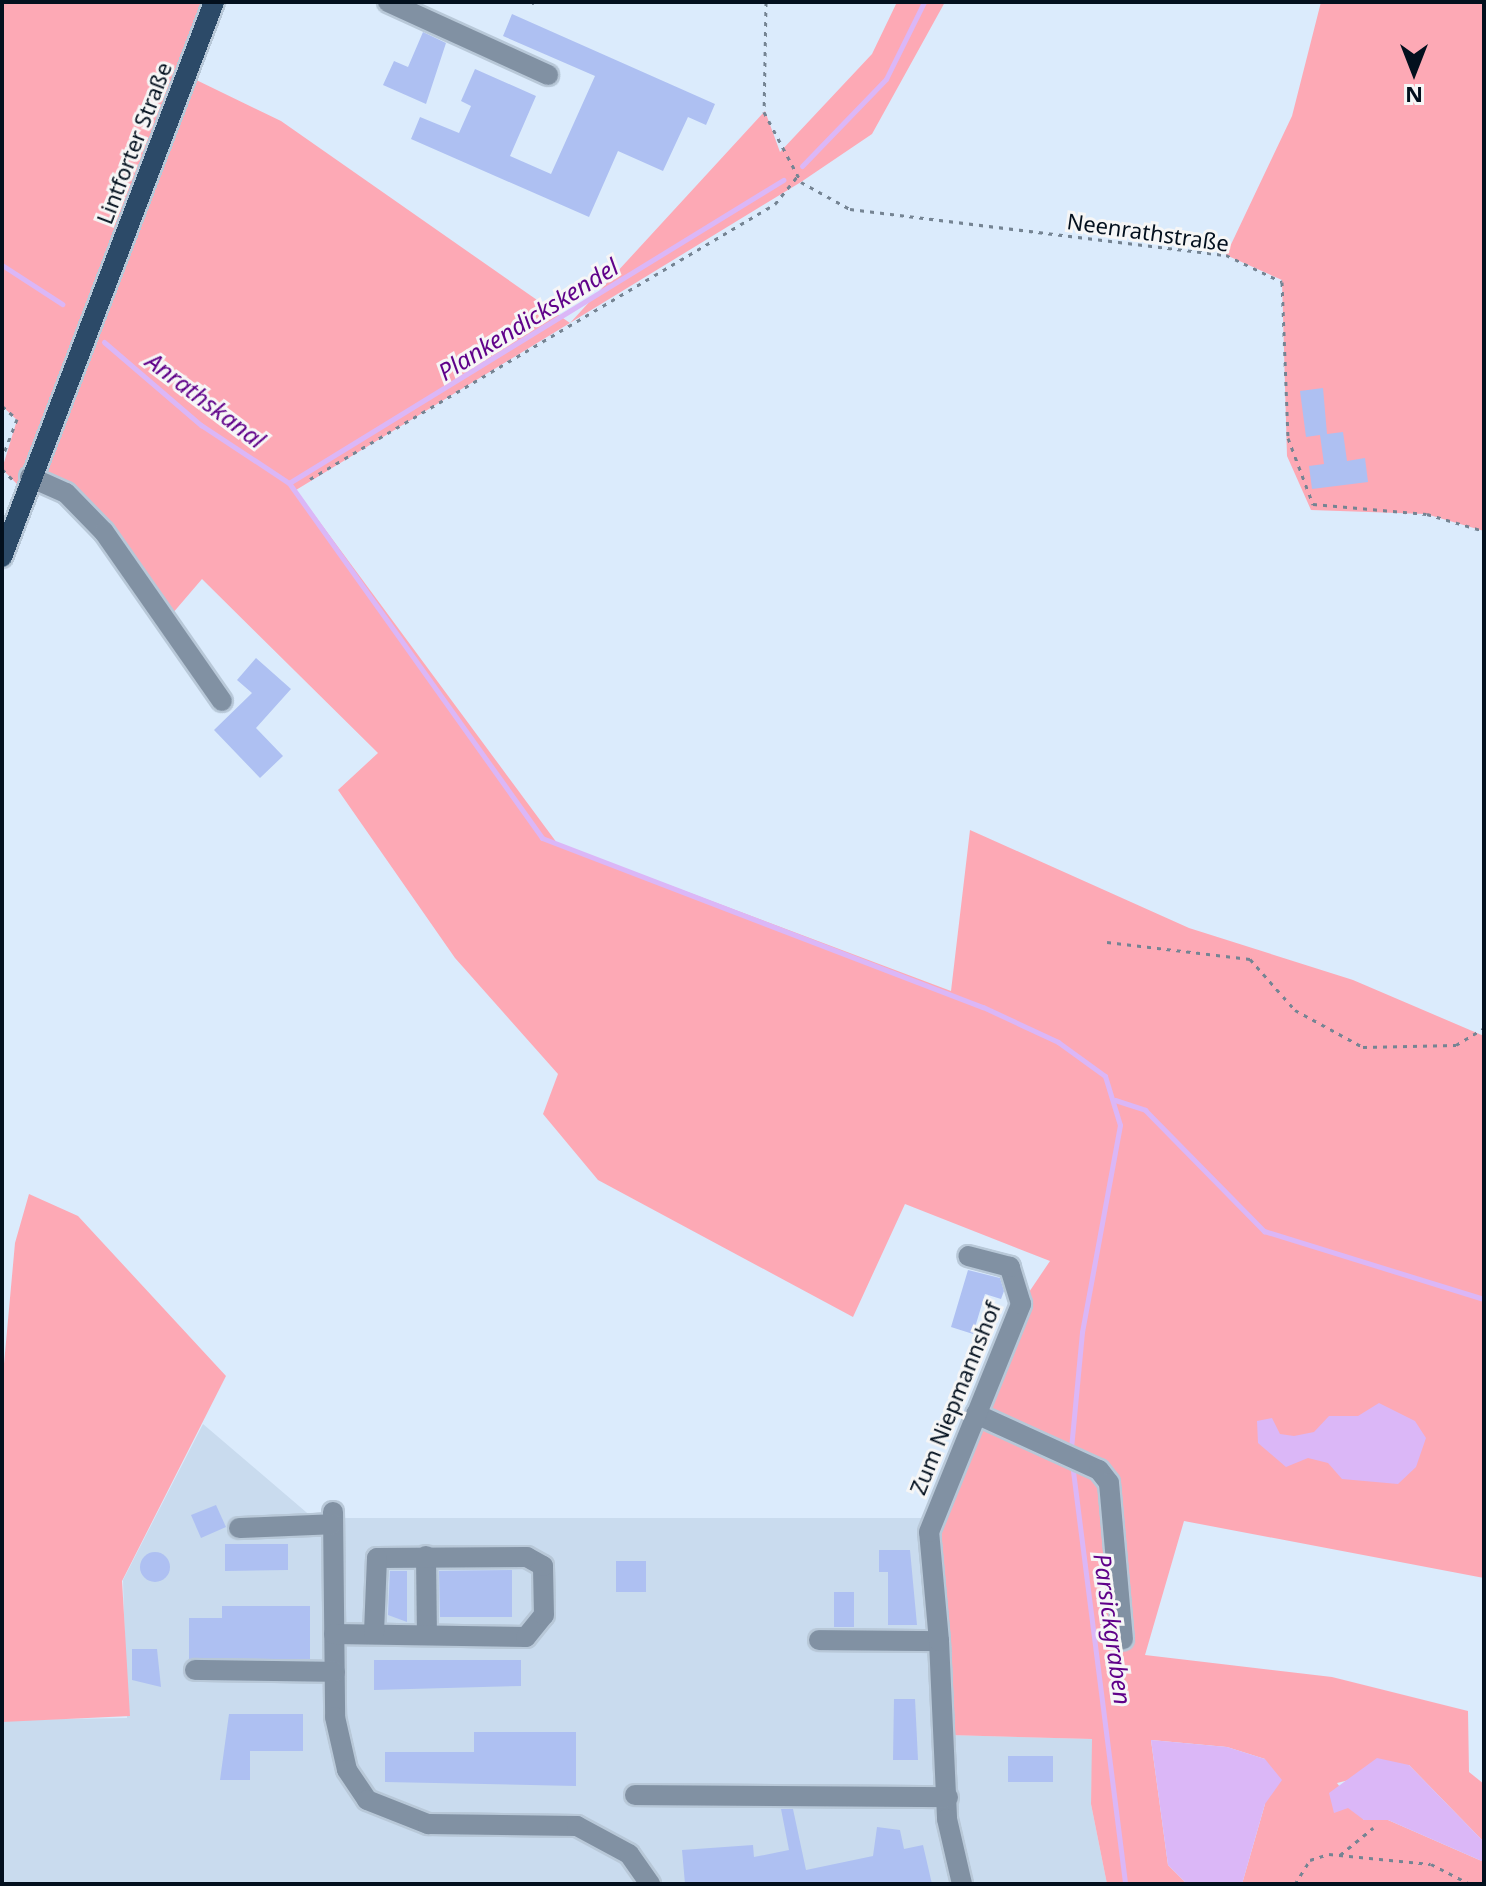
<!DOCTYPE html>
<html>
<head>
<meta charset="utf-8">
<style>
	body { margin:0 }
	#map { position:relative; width:1486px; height:1886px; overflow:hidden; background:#dbebfc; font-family:"Noto Sans",sans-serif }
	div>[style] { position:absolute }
	.built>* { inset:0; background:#c9dbee }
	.green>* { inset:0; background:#fda9b5 }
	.water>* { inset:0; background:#dbb7f7 }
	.stream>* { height:5px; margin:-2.5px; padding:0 2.5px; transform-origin:2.5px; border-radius:2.5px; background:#dbb7f7 }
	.building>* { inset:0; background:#aec0f2 }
	.round { border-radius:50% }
	.path>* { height:3px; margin-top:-1.5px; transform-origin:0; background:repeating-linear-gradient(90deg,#758493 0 4px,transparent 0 10px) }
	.roads { filter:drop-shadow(2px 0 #b8c8d8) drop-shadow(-2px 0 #b8c8d8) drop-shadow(0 2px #b8c8d8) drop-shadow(0 -2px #b8c8d8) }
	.minor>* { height:20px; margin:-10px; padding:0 10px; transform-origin:10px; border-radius:10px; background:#8191a3 }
	.major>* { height:20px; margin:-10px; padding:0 10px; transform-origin:10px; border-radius:10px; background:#2c4a68 }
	span { translate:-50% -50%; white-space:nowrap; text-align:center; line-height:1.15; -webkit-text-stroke:6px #f6f6f6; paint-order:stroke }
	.street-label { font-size:22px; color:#03101e }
	.water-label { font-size:24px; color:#5f0189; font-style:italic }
	.frame { position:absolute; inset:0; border:4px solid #03101e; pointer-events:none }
	.north { position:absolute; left:1374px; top:32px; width:80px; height:80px; -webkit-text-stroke:6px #f6f6f6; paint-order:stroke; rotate:180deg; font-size:22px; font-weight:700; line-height:32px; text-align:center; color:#03101e }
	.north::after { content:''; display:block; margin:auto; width:28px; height:36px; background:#03101e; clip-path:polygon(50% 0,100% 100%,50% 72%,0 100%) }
</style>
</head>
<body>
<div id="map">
	<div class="built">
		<i style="clip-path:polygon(203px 1424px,313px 1518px,941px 1518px,948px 1735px,1093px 1739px,1091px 1804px,1107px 1884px,2px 1884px,2px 1720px,127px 1718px,123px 1580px)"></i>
	</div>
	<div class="green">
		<i style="clip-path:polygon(2px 2px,214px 2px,186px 75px,281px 121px,570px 323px,765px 111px,780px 152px,872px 54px,897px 2px,945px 2px,872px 134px,801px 182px,296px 490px,557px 843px,951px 991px,970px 830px,1189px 928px,1353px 980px,1484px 1036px,1484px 1578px,1184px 1521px,1145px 1655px,1332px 1677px,1468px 1711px,1469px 1772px,1484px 1784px,1484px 1842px,1409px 1765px,1337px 1783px,1364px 1820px,1388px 1820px,1484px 1862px,1484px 1884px,1242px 1884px,1265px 1804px,1265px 1759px,1227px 1747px,1151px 1740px,1168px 1865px,1187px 1884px,1107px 1884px,1091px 1804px,1092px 1739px,948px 1735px,941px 1518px,1021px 1304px,1050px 1261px,905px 1204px,853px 1317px,598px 1180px,543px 1114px,558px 1074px,455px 958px,338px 790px,378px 753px,202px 579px,166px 621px,104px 532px,30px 477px,24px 491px,2px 469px,17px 420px,2px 406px)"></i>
		<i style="clip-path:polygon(1321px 2px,1484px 2px,1484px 531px,1426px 514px,1311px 510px,1287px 456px,1282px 280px,1226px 255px,1292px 116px)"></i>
		<i style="clip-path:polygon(29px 1194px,78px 1216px,226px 1376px,122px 1581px,130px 1716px,2px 1722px,2px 1386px,15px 1243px)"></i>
	</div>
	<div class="water">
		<i style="clip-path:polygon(1379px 1403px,1415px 1421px,1426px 1438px,1416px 1467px,1398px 1484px,1342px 1479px,1328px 1463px,1308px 1458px,1286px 1467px,1258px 1443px,1257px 1421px,1272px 1418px,1280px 1434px,1294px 1436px,1314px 1432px,1329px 1416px,1358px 1416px)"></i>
		<i style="clip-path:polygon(1151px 1740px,1227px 1747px,1265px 1759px,1282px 1780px,1265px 1804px,1242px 1884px,1187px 1884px,1168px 1865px)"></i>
		<i style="clip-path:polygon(1377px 1758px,1409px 1765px,1484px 1842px,1484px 1862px,1388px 1820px,1364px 1820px,1348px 1808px,1334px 1813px,1329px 1793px)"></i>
	</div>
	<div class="stream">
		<i style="left:802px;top:166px;width:121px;rotate:-46deg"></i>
		<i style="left:886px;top:79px;width:86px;rotate:-63.7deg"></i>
		<i style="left:2px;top:265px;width:72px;rotate:33deg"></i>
		<i style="left:104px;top:342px;width:128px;rotate:40.6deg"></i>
		<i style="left:201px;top:425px;width:105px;rotate:33.4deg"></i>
		<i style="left:289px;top:483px;width:436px;rotate:54.5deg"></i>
		<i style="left:542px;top:838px;width:472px;rotate:21deg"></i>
		<i style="left:983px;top:1007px;width:83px;rotate:25deg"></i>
		<i style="left:1058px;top:1042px;width:58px;rotate:35.9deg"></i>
		<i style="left:1105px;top:1076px;width:51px;rotate:73deg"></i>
		<i style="left:1120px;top:1125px;width:210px;rotate:100.4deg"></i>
		<i style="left:1082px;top:1332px;width:118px;rotate:95.4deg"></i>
		<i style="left:289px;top:483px;width:580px;rotate:-31.52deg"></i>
		<i style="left:1115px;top:1100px;width:32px;rotate:18deg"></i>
		<i style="left:1145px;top:1110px;width:170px;rotate:45.5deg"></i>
		<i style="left:1264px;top:1231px;width:230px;rotate:17.2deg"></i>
		<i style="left:1072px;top:1463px;width:424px;rotate:82.8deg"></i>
	</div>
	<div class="building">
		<i style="clip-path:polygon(512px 14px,715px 104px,706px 125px,688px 117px,663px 171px,618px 151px,589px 217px,411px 139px,420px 117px,459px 133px,471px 106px,461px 101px,475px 69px,536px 96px,510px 156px,551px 174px,595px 76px,503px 36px)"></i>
		<i style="clip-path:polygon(423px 32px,446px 43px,426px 104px,383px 85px,394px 61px,408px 67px)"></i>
		<i style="clip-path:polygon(1323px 388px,1327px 434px,1343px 432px,1347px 461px,1365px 458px,1368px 482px,1312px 489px,1309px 466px,1324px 464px,1320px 435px,1306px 437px,1300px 391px)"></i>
		<i style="clip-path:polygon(256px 658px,291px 689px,256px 728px,283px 756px,260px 778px,214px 730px,252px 693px,237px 680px)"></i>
		<i style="clip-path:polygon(968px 1270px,1000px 1278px,1004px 1291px,1001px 1299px,985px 1294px,973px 1334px,951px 1327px)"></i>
		<i style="clip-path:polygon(216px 1505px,226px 1527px,201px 1538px,191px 1515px)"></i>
		<i style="clip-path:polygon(225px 1544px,288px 1544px,288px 1570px,225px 1571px)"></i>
		<i style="clip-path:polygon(879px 1550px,910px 1550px,917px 1625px,888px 1625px,888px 1572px,879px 1572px)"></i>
		<i class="round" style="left:140px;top:1552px;width:30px;height:30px"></i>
		<i style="clip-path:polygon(616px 1561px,646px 1561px,646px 1592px,616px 1592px)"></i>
		<i style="clip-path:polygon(512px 1570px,512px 1617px,440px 1617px,439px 1571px)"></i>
		<i style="clip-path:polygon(390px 1571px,407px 1571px,407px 1622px,388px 1615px)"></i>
		<i style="clip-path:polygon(834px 1592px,854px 1592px,854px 1627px,834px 1627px)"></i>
		<i style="clip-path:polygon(222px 1606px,310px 1606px,310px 1659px,189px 1659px,189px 1618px,222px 1618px)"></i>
		<i style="clip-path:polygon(132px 1649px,157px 1649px,161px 1687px,132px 1680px)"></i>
		<i style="clip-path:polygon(374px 1660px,521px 1660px,521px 1686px,374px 1690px)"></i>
		<i style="clip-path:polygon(894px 1699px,915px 1699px,918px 1760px,893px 1760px)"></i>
		<i style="clip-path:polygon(229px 1714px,303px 1714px,303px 1751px,250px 1751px,250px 1780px,220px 1780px)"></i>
		<i style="clip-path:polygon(474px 1732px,576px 1732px,576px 1786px,385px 1782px,385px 1752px,474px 1752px)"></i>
		<i style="clip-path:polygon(1008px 1756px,1053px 1756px,1053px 1782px,1008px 1782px)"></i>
		<i style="clip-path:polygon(781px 1809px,793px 1809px,806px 1870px,873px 1856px,877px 1827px,900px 1830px,904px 1849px,923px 1845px,932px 1884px,685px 1884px,682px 1850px,753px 1845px,754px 1857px,789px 1850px)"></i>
	</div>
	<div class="path">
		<i style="left:766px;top:2px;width:110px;rotate:91deg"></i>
		<i style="left:764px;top:112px;width:79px;rotate:62.1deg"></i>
		<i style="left:801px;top:182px;width:56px;rotate:28.9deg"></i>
		<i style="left:850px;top:209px;width:379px;rotate:7deg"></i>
		<i style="left:1226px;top:255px;width:62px;rotate:25.7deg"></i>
		<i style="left:1282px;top:282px;width:156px;rotate:87.8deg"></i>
		<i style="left:1288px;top:438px;width:71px;rotate:69.3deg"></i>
		<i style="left:1313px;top:504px;width:114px;rotate:5deg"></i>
		<i style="left:1427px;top:514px;width:59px;rotate:16.6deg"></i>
		<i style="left:532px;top:4px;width:2px;rotate:-63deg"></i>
		<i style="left:2px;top:406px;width:20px;rotate:41deg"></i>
		<i style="left:17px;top:419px;width:42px;rotate:111deg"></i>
		<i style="left:2px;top:469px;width:16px;rotate:45deg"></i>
		<i style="left:310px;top:479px;width:540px;rotate:-30.6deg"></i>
		<i style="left:775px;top:204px;width:35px;rotate:-51deg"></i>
		<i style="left:1107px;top:942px;width:144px;rotate:6.8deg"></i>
		<i style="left:1250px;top:959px;width:68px;rotate:48.6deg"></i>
		<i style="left:1295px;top:1010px;width:77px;rotate:28.6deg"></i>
		<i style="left:1363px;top:1047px;width:93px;rotate:-1.2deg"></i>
		<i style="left:1456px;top:1045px;width:33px;rotate:-31deg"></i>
		<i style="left:1340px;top:1855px;width:43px;rotate:-39.3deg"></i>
		<i style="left:1295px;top:1884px;width:28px;rotate:-58deg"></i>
		<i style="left:1310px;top:1860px;width:20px;rotate:-18deg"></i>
		<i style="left:1329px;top:1854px;width:102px;rotate:5.6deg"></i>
		<i style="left:1431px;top:1864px;width:44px;rotate:27.1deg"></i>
	</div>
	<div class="roads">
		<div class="minor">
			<i style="left:388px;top:2px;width:176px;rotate:24.5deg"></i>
			<i style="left:30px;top:477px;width:39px;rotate:24deg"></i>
			<i style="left:66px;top:493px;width:54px;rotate:45.7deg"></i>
			<i style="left:104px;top:532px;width:206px;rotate:55.1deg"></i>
			<i style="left:976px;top:1414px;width:135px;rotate:24.5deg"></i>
			<i style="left:1099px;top:1470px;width:16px;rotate:52deg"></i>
			<i style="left:1109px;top:1483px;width:157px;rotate:84.9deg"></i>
			<i style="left:333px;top:1512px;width:205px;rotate:89.4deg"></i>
			<i style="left:335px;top:1717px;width:54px;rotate:77.2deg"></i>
			<i style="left:347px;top:1770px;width:36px;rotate:56deg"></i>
			<i style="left:367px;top:1800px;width:66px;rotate:21.5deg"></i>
			<i style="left:428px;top:1824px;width:149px;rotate:0.8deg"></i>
			<i style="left:577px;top:1826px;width:59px;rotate:28.3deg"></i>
			<i style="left:629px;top:1854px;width:37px;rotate:55deg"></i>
			<i style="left:239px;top:1528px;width:94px;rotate:-2.4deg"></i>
			<i style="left:426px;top:1556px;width:78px;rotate:89.3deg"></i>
			<i style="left:334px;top:1634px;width:192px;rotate:0.9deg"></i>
			<i style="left:526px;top:1637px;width:28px;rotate:-51deg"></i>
			<i style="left:544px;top:1615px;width:49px;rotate:-91.2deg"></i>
			<i style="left:543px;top:1566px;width:18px;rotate:-151deg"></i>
			<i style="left:527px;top:1557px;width:150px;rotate:179.6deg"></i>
			<i style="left:377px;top:1558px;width:76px;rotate:92.3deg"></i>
			<i style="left:819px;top:1640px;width:120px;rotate:0.5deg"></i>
			<i style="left:939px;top:1641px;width:178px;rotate:87.4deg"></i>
			<i style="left:947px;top:1819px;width:67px;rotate:77deg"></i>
			<i style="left:939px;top:1641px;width:109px;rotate:-95.2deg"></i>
			<i style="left:929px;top:1532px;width:246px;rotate:-68deg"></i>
			<i style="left:1021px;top:1304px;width:39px;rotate:-107deg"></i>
			<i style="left:1010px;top:1267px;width:43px;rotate:-165.3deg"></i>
			<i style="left:195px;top:1670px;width:140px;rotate:0.8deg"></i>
			<i style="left:635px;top:1795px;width:313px;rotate:0.4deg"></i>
		</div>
		<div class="major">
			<i style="left:2px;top:557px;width:594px;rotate:-69.09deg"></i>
		</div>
	</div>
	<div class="street-label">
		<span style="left:134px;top:143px;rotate:-69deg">Lintforter Straße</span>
		<span style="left:1148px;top:232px;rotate:8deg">Neenrathstraße</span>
		<span style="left:955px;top:1398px;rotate:-68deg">Zum Niepmannshof</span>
	</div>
	<div class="water-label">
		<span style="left:528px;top:319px;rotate:-32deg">Plankendickskendel</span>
		<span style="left:206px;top:400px;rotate:37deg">Anrathskanal</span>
		<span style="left:1113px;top:1629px;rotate:82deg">Parsickgraben</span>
	</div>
	<div class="frame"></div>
	<div class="north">N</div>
</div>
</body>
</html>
